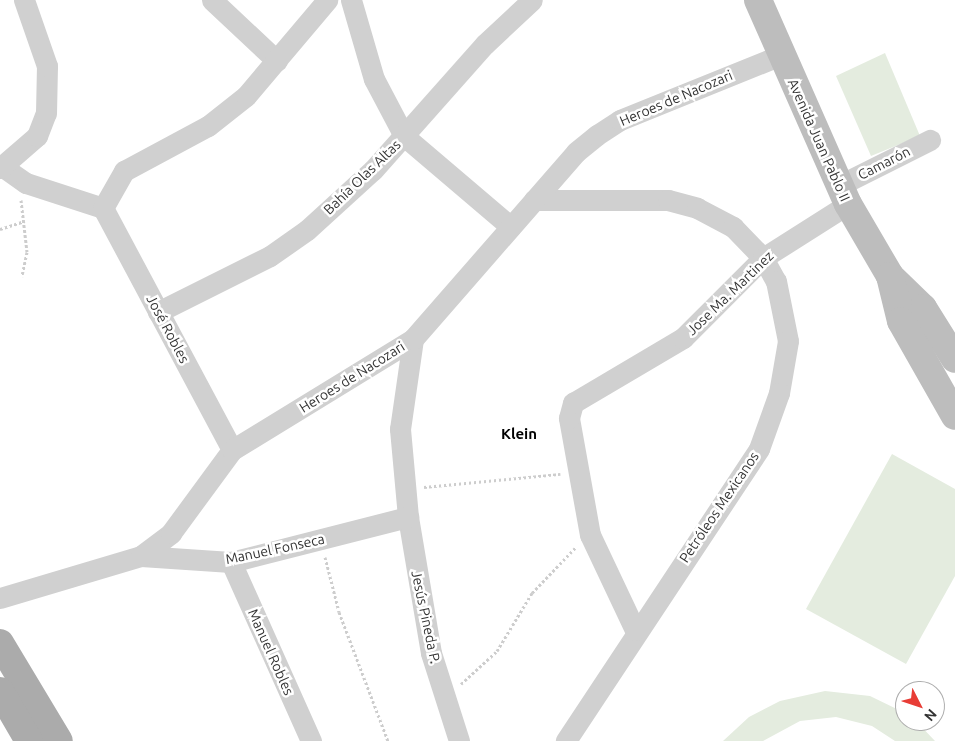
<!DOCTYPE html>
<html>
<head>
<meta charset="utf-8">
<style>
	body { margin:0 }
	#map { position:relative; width:955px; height:741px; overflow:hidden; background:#fff; font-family:Ubuntu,sans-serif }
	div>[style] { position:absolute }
	.green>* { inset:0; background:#e4ecdf }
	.path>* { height:3px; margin-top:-1.5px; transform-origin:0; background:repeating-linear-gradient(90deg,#cdcdcd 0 2.5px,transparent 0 5px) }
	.minor>* { height:21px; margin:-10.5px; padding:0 10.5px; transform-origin:10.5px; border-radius:10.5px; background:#d0d0d0 }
	.secondary>* { height:28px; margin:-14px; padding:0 14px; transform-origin:14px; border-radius:14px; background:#bdbdbd }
	.primary>* { height:28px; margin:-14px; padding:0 14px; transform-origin:14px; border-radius:14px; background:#ababab }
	span { translate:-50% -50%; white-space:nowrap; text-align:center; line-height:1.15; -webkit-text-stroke:5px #fff; paint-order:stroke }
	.street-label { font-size:14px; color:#333 }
	.neighbourhood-label { font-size:15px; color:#000; font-weight:700 }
	.north { position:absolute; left:895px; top:681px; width:50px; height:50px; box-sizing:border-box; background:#fff; border:1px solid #adadad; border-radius:50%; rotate:131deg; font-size:14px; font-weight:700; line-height:20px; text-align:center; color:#333 }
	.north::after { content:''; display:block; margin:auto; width:18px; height:22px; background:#e83d36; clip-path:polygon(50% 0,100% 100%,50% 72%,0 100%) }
</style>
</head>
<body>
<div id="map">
	<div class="green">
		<i style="clip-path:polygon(885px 53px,920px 136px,871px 156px,836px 76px)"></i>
		<i style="clip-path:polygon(892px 454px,955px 489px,955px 576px,906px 664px,806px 609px)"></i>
		<i style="clip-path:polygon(825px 691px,870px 696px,905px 713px,905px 721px,916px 721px,935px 741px,895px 741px,872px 726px,836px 717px,800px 721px,763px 741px,723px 741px,749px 717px,780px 701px)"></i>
	</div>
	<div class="path">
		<i style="left:21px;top:200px;width:52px;rotate:83.4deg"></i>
		<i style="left:27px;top:252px;width:25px;rotate:102deg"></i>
		<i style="left:0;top:229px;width:26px;rotate:-18deg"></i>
		<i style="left:424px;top:487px;width:137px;rotate:-5.5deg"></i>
		<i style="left:325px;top:557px;width:57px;rotate:75.7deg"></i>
		<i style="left:339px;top:612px;width:138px;rotate:69.2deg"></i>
		<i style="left:461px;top:684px;width:49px;rotate:-42.5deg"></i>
		<i style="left:497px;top:651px;width:68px;rotate:-58.9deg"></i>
		<i style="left:532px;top:593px;width:64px;rotate:-46.3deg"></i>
	</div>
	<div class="minor">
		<i style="left:212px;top:0;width:89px;rotate:43.2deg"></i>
		<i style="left:351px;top:0;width:82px;rotate:73.8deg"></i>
		<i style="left:374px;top:79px;width:64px;rotate:62.2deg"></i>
		<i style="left:404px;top:136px;width:140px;rotate:40.4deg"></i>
		<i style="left:3px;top:167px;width:28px;rotate:35deg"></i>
		<i style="left:26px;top:183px;width:81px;rotate:18deg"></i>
		<i style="left:103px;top:208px;width:43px;rotate:-60.4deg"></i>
		<i style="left:124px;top:171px;width:95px;rotate:-28.2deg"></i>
		<i style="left:208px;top:126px;width:48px;rotate:-38.3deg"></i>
		<i style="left:246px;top:96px;width:126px;rotate:-49.8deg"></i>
		<i style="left:0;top:168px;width:49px;rotate:-40.9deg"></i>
		<i style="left:37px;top:136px;width:25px;rotate:-69deg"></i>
		<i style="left:46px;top:113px;width:47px;rotate:-88.8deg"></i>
		<i style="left:47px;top:66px;width:70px;rotate:-109.2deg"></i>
		<i style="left:838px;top:186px;width:103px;rotate:-26.6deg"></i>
		<i style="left:534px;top:200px;width:134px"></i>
		<i style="left:668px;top:200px;width:30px;rotate:15deg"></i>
		<i style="left:697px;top:208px;width:41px;rotate:27.8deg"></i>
		<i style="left:733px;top:227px;width:43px;rotate:45.9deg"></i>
		<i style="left:763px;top:258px;width:26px;rotate:61deg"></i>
		<i style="left:776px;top:281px;width:61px;rotate:78.7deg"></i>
		<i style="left:788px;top:341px;width:53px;rotate:99.8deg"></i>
		<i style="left:779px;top:393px;width:59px;rotate:109.7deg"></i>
		<i style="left:759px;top:449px;width:350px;rotate:123.5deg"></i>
		<i style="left:103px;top:208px;width:274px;rotate:61.9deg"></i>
		<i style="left:158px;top:312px;width:125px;rotate:-26.6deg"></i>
		<i style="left:270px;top:256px;width:45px;rotate:-35.1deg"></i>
		<i style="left:307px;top:230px;width:89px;rotate:-42.3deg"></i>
		<i style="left:373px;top:170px;width:169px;rotate:-48.4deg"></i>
		<i style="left:485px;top:44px;width:64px;rotate:-43.1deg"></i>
		<i style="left:413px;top:339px;width:91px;rotate:98.2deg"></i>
		<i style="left:400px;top:429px;width:88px;rotate:84.8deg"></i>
		<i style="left:408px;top:517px;width:138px;rotate:80.4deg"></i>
		<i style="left:431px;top:653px;width:92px;rotate:72.3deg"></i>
		<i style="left:141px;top:556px;width:90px;rotate:3.8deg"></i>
		<i style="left:231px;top:562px;width:183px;rotate:-14.3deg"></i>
		<i style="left:231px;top:562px;width:196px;rotate:65.9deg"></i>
		<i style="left:0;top:598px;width:147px;rotate:-16.6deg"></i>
		<i style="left:141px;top:556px;width:38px;rotate:-37deg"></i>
		<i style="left:171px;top:533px;width:103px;rotate:-53.7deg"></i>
		<i style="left:232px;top:450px;width:212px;rotate:-31.5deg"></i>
		<i style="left:413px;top:339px;width:248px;rotate:-48.9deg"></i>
		<i style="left:576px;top:152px;width:27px;rotate:-39deg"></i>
		<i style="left:597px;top:135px;width:27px;rotate:-33deg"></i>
		<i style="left:620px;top:120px;width:174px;rotate:-22deg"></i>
		<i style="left:635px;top:630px;width:105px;rotate:-115.3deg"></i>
		<i style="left:590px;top:535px;width:119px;rotate:-100.2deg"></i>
		<i style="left:569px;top:418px;width:16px;rotate:-75deg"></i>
		<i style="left:573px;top:403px;width:128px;rotate:-30.6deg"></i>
		<i style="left:683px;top:338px;width:113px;rotate:-45deg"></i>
		<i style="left:763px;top:258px;width:101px;rotate:-32.4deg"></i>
	</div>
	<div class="secondary">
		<i style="left:758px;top:0;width:223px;rotate:66.2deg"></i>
		<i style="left:848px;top:204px;width:83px;rotate:59.7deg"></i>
		<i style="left:890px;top:276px;width:46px;rotate:44.1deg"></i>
		<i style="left:923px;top:308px;width:60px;rotate:57.9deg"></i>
		<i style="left:890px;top:276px;width:46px;rotate:76.3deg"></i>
		<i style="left:901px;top:321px;width:109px;rotate:60.4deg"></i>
	</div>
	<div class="primary">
		<i style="left:0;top:643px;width:114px;rotate:59deg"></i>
		<i style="left:0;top:691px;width:58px;rotate:59.9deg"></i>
	</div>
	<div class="street-label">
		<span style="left:676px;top:98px;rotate:-23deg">Heroes de Nacozari</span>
		<span style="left:819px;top:140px;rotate:66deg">Avenida Juan Pablo II</span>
		<span style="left:884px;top:163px;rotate:-27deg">Camarón</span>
		<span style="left:362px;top:177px;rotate:-44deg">Bahía Olas Altas</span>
		<span style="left:730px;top:293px;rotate:-44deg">Jose Ma. Martinez</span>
		<span style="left:168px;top:329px;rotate:62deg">José Robles</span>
		<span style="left:352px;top:377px;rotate:-32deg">Heroes de Nacozari</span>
		<span style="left:719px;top:507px;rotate:-56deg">Petróleos Mexicanos</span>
		<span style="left:275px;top:549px;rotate:-12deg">Manuel Fonseca</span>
		<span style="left:426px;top:617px;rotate:78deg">Jesús Pineda P.</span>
		<span style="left:271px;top:652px;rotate:66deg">Manuel Robles</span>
	</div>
	<div class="neighbourhood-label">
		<span style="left:519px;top:434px">Klein</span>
	</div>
	<div class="north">N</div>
</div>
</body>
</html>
